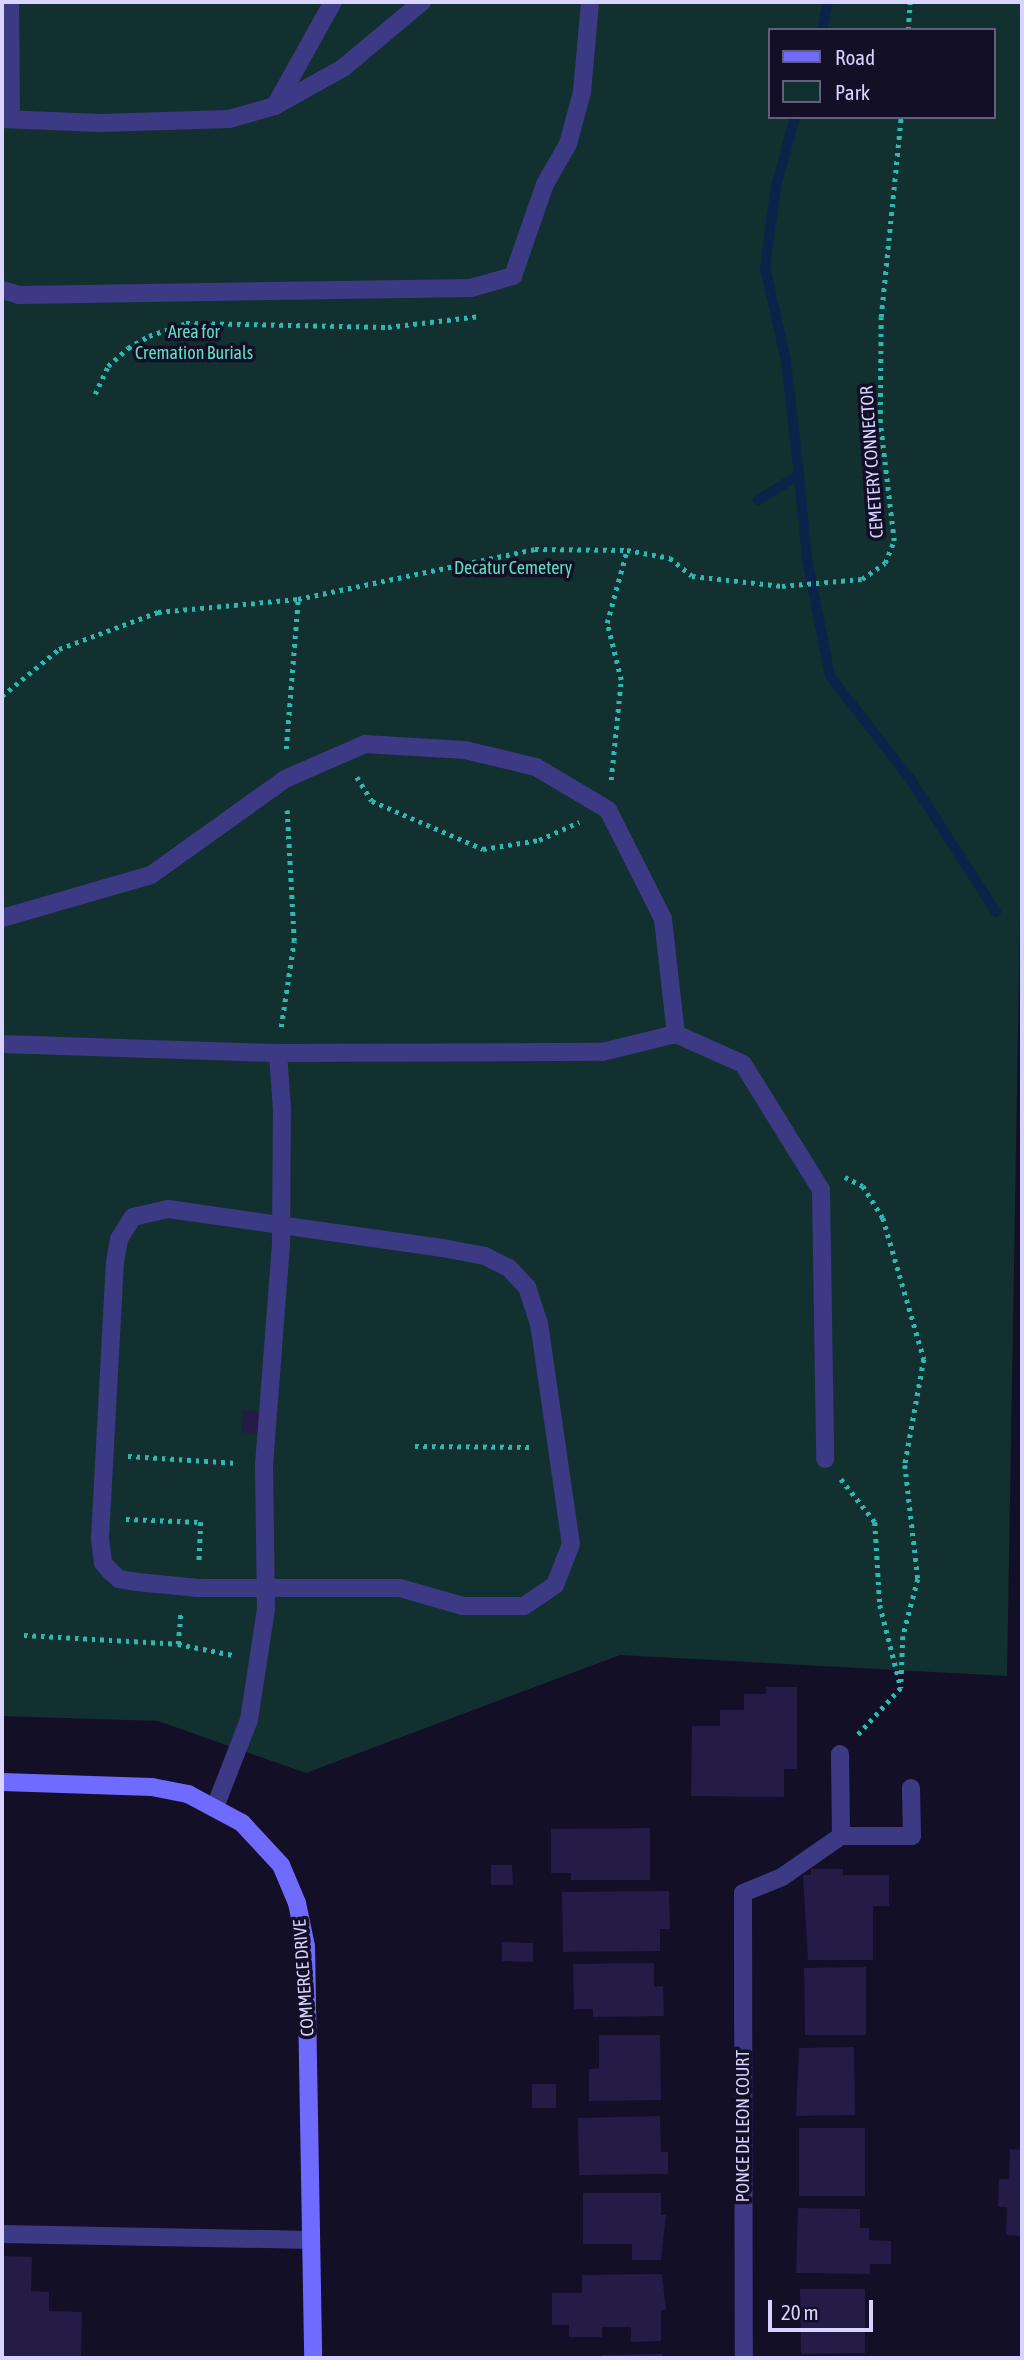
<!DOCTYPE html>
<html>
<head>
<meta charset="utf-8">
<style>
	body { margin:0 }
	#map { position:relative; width:1024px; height:2360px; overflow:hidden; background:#130f26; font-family:"Asap Condensed",sans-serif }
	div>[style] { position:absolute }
	.green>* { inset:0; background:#12302f }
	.stream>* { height:10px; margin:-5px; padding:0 5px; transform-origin:5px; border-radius:5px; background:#0c2248 }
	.building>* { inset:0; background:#241b47 }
	.path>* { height:4.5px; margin-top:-2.25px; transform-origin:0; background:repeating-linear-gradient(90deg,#2fb8b0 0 3.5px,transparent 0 8.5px) }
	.service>* { height:18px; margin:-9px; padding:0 9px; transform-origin:9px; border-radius:9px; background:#3d3a85 }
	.minor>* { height:18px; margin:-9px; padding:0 9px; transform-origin:9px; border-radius:9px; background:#3d3a85 }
	.secondary>* { height:18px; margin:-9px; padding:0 9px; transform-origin:9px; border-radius:9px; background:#6f6bff }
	span { translate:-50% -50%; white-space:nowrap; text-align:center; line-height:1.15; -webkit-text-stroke:7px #130f26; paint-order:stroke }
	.park-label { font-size:18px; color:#5fe0c0 }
	.street-label { font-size:18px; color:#d9d4ff }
	.frame { position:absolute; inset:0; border:4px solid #d9d4ff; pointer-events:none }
	.legend { position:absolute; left:768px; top:28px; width:228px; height:91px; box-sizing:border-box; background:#130f26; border:2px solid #625e7d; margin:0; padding:9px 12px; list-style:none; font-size:21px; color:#d9d4ff }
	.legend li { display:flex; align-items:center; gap:14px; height:35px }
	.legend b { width:35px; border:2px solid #625e7d }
	.scale { position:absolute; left:768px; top:2300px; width:105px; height:32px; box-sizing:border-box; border:4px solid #d9d4ff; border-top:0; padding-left:9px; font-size:21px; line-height:24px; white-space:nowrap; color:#d9d4ff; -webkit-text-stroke:5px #130f26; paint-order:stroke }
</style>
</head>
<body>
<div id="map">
	<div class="green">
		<i style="clip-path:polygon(evenodd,2px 2px,1022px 2px,1022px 799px,1007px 1676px,620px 1655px,306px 1773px,158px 1721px,2px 1716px,2px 2px,770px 30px,994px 30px,994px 117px,770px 117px,770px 30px)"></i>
	</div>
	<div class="stream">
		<i style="left:822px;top:30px;width:29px;rotate:-78deg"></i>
		<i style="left:799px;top:475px;width:84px;rotate:84.6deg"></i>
		<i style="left:807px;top:559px;width:119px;rotate:78.9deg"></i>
		<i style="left:830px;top:676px;width:132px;rotate:52.1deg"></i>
		<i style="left:911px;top:780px;width:157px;rotate:57.2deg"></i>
		<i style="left:758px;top:500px;width:48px;rotate:-31.4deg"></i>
		<i style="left:799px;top:475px;width:115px;rotate:-96.5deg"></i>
		<i style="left:786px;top:361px;width:96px;rotate:-102.6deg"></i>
		<i style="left:765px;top:267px;width:81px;rotate:-82.2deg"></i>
		<i style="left:776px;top:187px;width:73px;rotate:-74.8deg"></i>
	</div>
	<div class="building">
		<i style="clip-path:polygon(243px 1410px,262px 1412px,260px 1435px,241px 1432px)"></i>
		<i style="clip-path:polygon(766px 1687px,797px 1687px,797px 1769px,784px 1769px,784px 1797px,691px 1796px,692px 1726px,720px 1726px,720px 1710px,744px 1710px,744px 1694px,766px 1694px)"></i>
		<i style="clip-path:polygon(650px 1828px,650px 1880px,571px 1880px,571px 1873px,551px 1873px,551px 1829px)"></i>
		<i style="clip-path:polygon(491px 1865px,512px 1865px,513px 1885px,491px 1885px)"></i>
		<i style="clip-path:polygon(811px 1869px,843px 1869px,843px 1875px,889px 1875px,889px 1906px,873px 1906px,873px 1960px,808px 1960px,803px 1875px,811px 1875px)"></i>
		<i style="clip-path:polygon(669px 1891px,670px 1929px,660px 1929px,660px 1951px,563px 1952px,562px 1892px)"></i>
		<i style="clip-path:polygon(502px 1942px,533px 1943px,533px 1962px,502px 1961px)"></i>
		<i style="clip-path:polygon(654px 1963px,654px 1987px,663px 1986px,664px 2016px,593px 2017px,593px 2009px,574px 2009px,573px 1964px)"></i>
		<i style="clip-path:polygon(866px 1967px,866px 2035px,805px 2035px,804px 1968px)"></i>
		<i style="clip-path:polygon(599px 2035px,660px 2035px,661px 2100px,589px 2101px,589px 2069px,599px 2068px)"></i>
		<i style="clip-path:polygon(854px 2047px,855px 2115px,796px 2116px,799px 2048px)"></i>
		<i style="clip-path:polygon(532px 2084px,556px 2084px,556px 2108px,532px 2108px)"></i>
		<i style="clip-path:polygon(660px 2116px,661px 2152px,668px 2152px,668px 2174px,579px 2175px,578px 2118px)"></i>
		<i style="clip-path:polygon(799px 2128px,865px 2128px,865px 2196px,799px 2196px)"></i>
		<i style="clip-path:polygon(1010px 2149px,1022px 2150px,1022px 2236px,1006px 2235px,1007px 2207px,998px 2207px,999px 2179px,1009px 2179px)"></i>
		<i style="clip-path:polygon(583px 2193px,661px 2193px,661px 2215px,666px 2215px,661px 2260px,632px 2260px,632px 2244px,583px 2244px)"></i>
		<i style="clip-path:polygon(798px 2208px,860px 2209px,860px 2228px,869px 2228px,869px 2240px,891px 2241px,891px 2264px,870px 2264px,870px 2274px,796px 2273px)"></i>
		<i style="clip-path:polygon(2px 2256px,32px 2257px,31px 2291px,49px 2292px,49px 2311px,82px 2312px,81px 2358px,2px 2358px)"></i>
		<i style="clip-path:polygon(662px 2274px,666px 2310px,661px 2310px,661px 2341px,631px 2342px,631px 2327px,602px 2327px,602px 2337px,569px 2337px,569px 2325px,552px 2325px,552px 2293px,582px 2293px,582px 2275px)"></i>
		<i style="clip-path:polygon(800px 2289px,865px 2289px,865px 2353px,801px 2354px)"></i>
		<i style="clip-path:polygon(663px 2354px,663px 2358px,602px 2358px,602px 2355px)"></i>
	</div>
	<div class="path">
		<i style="left:908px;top:30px;width:28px;rotate:-86deg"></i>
		<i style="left:95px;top:394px;width:31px;rotate:-65deg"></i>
		<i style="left:108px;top:366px;width:27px;rotate:-42deg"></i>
		<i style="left:128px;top:348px;width:24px;rotate:-30deg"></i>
		<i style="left:149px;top:336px;width:39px;rotate:-19deg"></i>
		<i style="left:186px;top:323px;width:202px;rotate:1.1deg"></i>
		<i style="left:388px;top:327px;width:93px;rotate:-6.8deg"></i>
		<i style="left:2px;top:696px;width:74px;rotate:-39.5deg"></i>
		<i style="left:59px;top:649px;width:106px;rotate:-20.5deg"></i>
		<i style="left:158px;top:612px;width:141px;rotate:-5.3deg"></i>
		<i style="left:298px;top:599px;width:242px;rotate:-11.9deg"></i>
		<i style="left:535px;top:549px;width:92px;rotate:0.6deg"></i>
		<i style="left:286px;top:749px;width:150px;rotate:-85.4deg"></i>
		<i style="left:357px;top:777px;width:28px;rotate:58deg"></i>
		<i style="left:372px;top:801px;width:121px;rotate:23.4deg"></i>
		<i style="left:483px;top:849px;width:57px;rotate:-9.1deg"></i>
		<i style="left:539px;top:840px;width:44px;rotate:-24.2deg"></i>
		<i style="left:611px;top:780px;width:100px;rotate:-84.3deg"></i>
		<i style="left:621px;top:680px;width:59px;rotate:-103.8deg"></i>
		<i style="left:607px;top:623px;width:76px;rotate:-74.7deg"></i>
		<i style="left:627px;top:550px;width:44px;rotate:10.5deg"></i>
		<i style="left:670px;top:558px;width:28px;rotate:39deg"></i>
		<i style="left:692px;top:576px;width:91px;rotate:6.3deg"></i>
		<i style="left:782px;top:586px;width:80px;rotate:-5deg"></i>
		<i style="left:862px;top:579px;width:28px;rotate:-35deg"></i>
		<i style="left:885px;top:563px;width:24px;rotate:-68deg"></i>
		<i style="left:894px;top:541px;width:120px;rotate:-96.7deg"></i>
		<i style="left:880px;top:422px;width:105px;rotate:-89.5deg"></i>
		<i style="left:881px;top:317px;width:201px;rotate:-84.3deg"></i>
		<i style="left:281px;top:1027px;width:87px;rotate:-81.4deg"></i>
		<i style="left:294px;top:941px;width:131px;rotate:-93.1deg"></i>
		<i style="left:845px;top:1177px;width:20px;rotate:27deg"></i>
		<i style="left:863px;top:1186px;width:38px;rotate:58deg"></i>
		<i style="left:883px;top:1218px;width:147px;rotate:73.8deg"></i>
		<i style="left:924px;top:1359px;width:108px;rotate:100.2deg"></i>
		<i style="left:905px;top:1465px;width:115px;rotate:83.5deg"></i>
		<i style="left:918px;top:1579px;width:59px;rotate:104.7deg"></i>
		<i style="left:903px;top:1636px;width:52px;rotate:92.2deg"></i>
		<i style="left:415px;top:1446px;width:117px;rotate:0.5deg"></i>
		<i style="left:128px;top:1456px;width:110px;rotate:3.6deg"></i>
		<i style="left:841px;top:1479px;width:55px;rotate:51.7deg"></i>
		<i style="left:875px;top:1522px;width:83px;rotate:86.6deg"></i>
		<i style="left:880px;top:1605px;width:86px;rotate:75.8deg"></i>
		<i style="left:901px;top:1688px;width:65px;rotate:132.5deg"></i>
		<i style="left:126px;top:1519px;width:75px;rotate:2.3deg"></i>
		<i style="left:201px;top:1522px;width:42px;rotate:92.7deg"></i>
		<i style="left:24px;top:1635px;width:154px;rotate:3.3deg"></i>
		<i style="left:178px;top:1644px;width:56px;rotate:11.3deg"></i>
		<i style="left:178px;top:1644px;width:32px;rotate:-85deg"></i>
	</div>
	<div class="service">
		<i style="left:10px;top:2px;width:116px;rotate:89.5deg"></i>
		<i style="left:275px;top:106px;width:119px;rotate:-60.9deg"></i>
		<i style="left:2px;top:119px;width:98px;rotate:2.3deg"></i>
		<i style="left:100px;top:123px;width:129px;rotate:-1.8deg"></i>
		<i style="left:229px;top:119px;width:48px;rotate:-15.8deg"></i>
		<i style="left:275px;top:106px;width:78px;rotate:-29.2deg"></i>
		<i style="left:343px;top:68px;width:103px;rotate:-39.9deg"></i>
		<i style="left:2px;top:290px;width:18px;rotate:16deg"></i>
		<i style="left:19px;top:295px;width:452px;rotate:-0.9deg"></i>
		<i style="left:471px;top:288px;width:44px;rotate:-15.9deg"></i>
		<i style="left:513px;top:276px;width:97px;rotate:-70.8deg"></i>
		<i style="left:545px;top:184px;width:46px;rotate:-60.1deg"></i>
		<i style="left:568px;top:144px;width:54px;rotate:-74.9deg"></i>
		<i style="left:582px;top:92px;width:90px;rotate:-84.9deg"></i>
		<i style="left:2px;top:918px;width:155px;rotate:-16.1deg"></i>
		<i style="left:151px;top:875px;width:165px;rotate:-35.6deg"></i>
		<i style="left:285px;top:779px;width:87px;rotate:-23.6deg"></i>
		<i style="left:365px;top:744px;width:100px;rotate:3.4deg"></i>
		<i style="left:465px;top:750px;width:73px;rotate:13.5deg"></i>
		<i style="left:536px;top:767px;width:84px;rotate:30.8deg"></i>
		<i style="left:608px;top:810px;width:122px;rotate:63.2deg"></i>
		<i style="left:663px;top:919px;width:116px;rotate:83.6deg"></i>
		<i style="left:676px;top:1034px;width:73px;rotate:24.1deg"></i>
		<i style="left:743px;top:1064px;width:148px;rotate:58.2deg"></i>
		<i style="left:821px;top:1190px;width:269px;rotate:89.1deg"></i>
		<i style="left:2px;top:1044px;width:276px;rotate:1.9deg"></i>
		<i style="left:278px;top:1053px;width:324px;rotate:-0.2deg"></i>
		<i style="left:602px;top:1052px;width:76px;rotate:-13.7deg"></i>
		<i style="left:168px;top:1209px;width:278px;rotate:8.1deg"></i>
		<i style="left:443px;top:1248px;width:43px;rotate:10.8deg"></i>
		<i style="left:485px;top:1256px;width:27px;rotate:27deg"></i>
		<i style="left:509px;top:1268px;width:26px;rotate:47deg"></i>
		<i style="left:527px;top:1287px;width:38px;rotate:72deg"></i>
		<i style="left:539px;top:1323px;width:223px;rotate:81.8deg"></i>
		<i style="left:571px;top:1544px;width:44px;rotate:111.3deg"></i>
		<i style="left:555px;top:1585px;width:37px;rotate:146deg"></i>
		<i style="left:524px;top:1606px;width:61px;rotate:180deg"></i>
		<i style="left:463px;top:1606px;width:66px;rotate:-164.1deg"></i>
		<i style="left:400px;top:1588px;width:202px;rotate:180deg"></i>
		<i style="left:198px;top:1588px;width:61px;rotate:-174.4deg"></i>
		<i style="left:137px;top:1582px;width:18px;rotate:-171deg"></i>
		<i style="left:119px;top:1579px;width:12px;rotate:-138deg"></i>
		<i style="left:110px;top:1571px;width:11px;rotate:-131deg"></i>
		<i style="left:103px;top:1563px;width:25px;rotate:-97deg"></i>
		<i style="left:100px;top:1538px;width:276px;rotate:-86.9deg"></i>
		<i style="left:115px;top:1262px;width:23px;rotate:-80deg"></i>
		<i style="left:119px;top:1239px;width:26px;rotate:-58deg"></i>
		<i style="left:133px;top:1217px;width:36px;rotate:-13deg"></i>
		<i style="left:215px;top:1807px;width:93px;rotate:-68.7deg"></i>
		<i style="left:249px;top:1720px;width:112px;rotate:-81.3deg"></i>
		<i style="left:266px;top:1609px;width:144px;rotate:-90.8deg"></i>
		<i style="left:264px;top:1465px;width:223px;rotate:-85.6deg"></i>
		<i style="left:281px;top:1243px;width:133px;rotate:-89.6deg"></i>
		<i style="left:282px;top:1110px;width:57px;rotate:-94deg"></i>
		<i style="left:841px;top:1836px;width:71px"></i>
		<i style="left:912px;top:1836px;width:48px;rotate:-91.2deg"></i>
		<i style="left:743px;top:1893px;width:42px;rotate:-22.3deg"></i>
		<i style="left:782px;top:1877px;width:72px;rotate:-34.8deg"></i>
		<i style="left:841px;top:1836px;width:82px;rotate:-90.7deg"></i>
		<i style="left:2px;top:2234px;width:309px;rotate:1.1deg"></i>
	</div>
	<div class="minor">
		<i style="left:743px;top:1893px;width:465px;rotate:89.9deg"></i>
	</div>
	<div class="secondary">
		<i style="left:2px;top:1782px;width:150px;rotate:1.9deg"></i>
		<i style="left:152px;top:1787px;width:37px;rotate:11deg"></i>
		<i style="left:188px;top:1794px;width:61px;rotate:28.2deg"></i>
		<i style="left:242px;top:1823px;width:57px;rotate:47.1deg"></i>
		<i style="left:281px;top:1865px;width:41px;rotate:67.2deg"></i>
		<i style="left:297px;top:1903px;width:44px;rotate:78.2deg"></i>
		<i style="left:306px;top:1946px;width:412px;rotate:89deg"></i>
	</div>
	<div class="park-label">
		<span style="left:194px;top:343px">Area for<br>Cremation Burials</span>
		<span style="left:513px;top:568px">Decatur Cemetery</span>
	</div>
	<div class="street-label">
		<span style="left:872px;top:462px;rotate:-94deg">CEMETERY CONNECTOR</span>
		<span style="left:304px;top:1978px;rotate:-94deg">COMMERCE DRIVE</span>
		<span style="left:743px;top:2126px;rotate:-90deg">PONCE DE LEON COURT</span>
	</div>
	<div class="frame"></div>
	<ul class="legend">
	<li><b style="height:9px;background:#6f6bff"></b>Road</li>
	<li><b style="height:19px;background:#12302f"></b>Park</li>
	</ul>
	<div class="scale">20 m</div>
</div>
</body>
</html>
